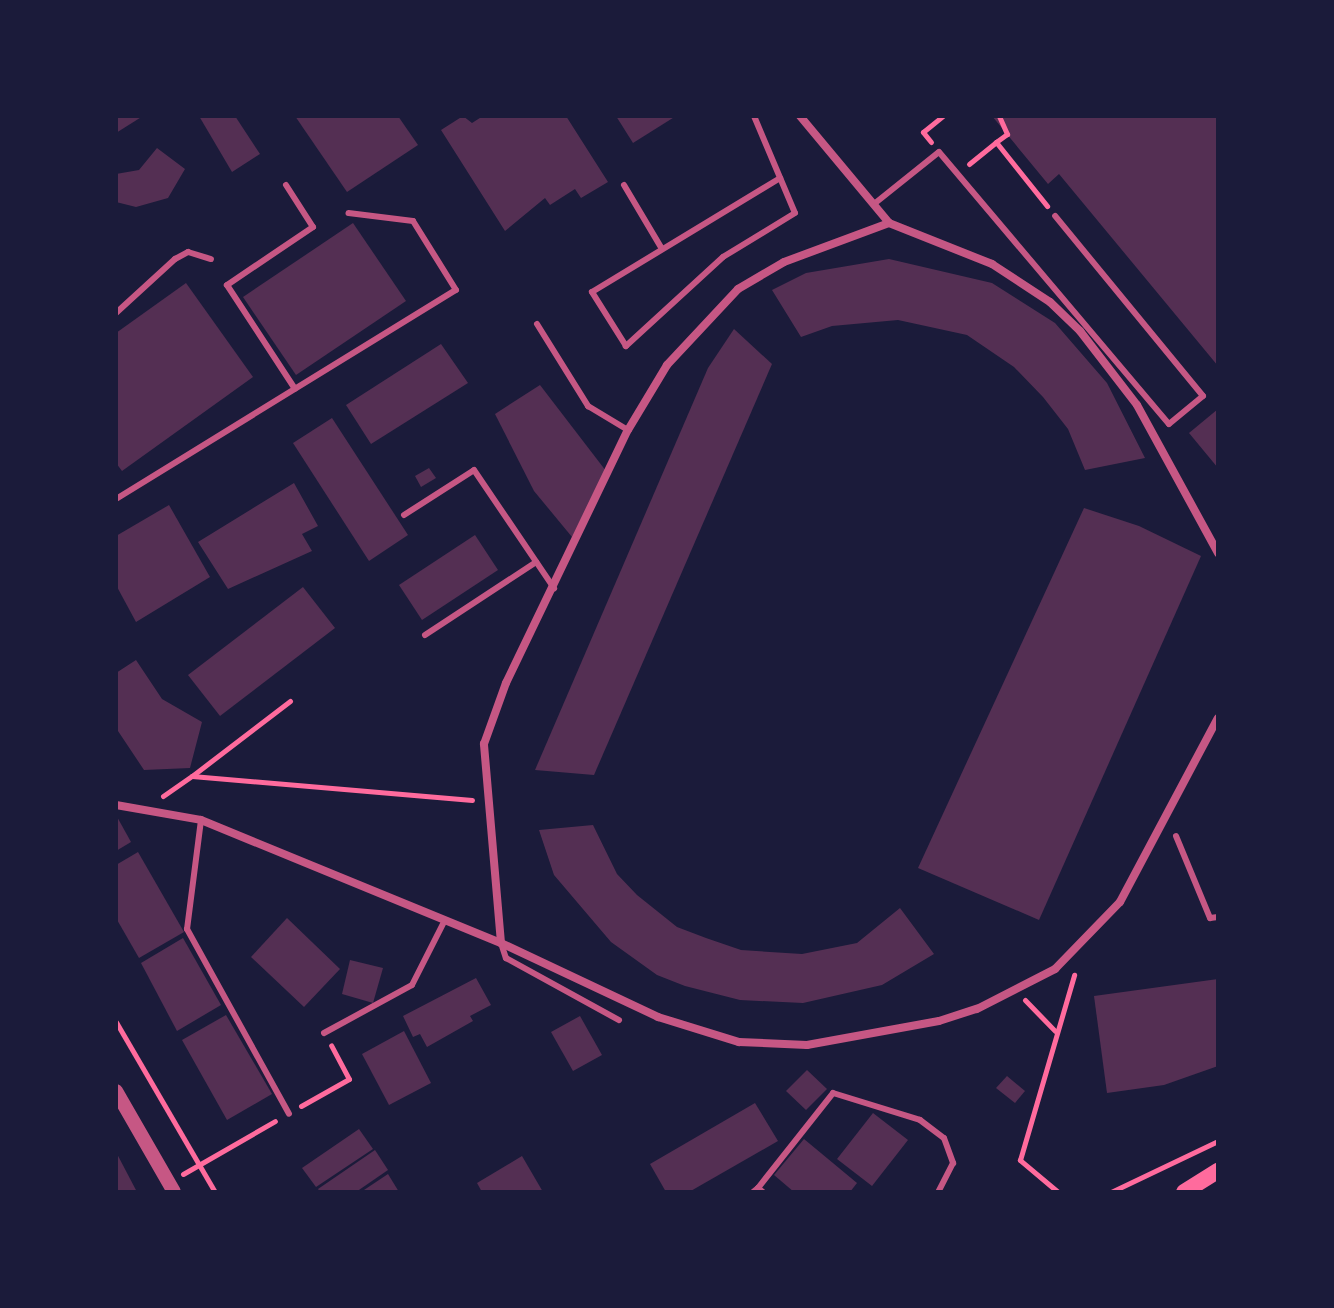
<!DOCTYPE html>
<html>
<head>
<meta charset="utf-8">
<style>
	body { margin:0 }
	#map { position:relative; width:1334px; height:1308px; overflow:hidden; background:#1b1b3a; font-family:"Fira Sans",sans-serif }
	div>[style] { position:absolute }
	.building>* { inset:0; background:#542f53 }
	.path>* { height:5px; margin:-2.5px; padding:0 2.5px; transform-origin:2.5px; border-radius:2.5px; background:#ff6b9d }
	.service>* { height:6px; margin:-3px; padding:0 3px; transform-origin:3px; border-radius:3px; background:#c65784 }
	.minor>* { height:8px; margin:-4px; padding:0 4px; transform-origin:4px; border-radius:4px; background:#c65784 }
	.tertiary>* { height:14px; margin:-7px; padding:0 7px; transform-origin:7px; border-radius:7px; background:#c65784 }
	.secondary>* { height:16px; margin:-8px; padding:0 8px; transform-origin:8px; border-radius:8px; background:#ff6b9d }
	span { translate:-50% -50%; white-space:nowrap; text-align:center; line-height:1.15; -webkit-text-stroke:7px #1b1b3a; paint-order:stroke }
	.frame { position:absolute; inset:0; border:118px solid #1b1b3a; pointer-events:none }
</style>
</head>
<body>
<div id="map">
	<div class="building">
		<i style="clip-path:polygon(116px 116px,143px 116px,116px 133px)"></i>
		<i style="clip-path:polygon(199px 116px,235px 116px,260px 154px,232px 172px)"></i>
		<i style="clip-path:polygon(295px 116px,398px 116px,418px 145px,347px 192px)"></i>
		<i style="clip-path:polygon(463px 116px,472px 123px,483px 116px,566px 116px,608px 182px,581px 198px,575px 189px,550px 205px,545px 198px,505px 231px,441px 130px)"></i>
		<i style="clip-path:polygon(616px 116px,676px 116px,633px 143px)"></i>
		<i style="clip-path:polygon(992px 116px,1218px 116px,1218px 366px,1059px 174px,1048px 184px)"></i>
		<i style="clip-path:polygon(157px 148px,185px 169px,168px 198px,136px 207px,116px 202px,116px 174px,139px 170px)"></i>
		<i style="clip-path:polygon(353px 223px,406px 301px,296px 375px,243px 297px)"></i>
		<i style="clip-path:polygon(889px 259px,992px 283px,1055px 323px,1107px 383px,1145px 458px,1085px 470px,1068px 429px,1043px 397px,1014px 367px,967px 335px,898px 320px,832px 326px,801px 337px,772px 290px,806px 273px)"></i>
		<i style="clip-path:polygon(186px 283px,253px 377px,122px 471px,116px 463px,116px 333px)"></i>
		<i style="clip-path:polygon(734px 329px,772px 364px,594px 775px,535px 770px,708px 368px)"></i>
		<i style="clip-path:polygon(441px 344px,468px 383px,371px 444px,346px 405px)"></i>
		<i style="clip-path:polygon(540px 385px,606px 471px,572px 537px,534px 491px,495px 414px)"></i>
		<i style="clip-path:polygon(1218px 409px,1218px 468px,1189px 433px)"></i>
		<i style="clip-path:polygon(332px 418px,408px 535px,369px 561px,293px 443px)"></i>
		<i style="clip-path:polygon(429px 468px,436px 478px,421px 487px,415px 476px)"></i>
		<i style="clip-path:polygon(294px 483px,318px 526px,302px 534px,312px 551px,228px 589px,198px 542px)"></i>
		<i style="clip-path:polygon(169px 505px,210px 577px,136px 622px,116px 585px,116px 536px)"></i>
		<i style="clip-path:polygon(1084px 508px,1139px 526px,1201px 556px,1039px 920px,918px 868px)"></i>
		<i style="clip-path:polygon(475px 535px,498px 570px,422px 620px,399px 585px)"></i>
		<i style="clip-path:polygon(303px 587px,335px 628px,220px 716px,188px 675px)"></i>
		<i style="clip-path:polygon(136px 660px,162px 699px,202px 722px,190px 768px,144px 770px,116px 728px,116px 673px)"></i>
		<i style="clip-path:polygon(116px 815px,131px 842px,116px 851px)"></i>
		<i style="clip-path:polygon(593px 825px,617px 874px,637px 895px,677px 927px,706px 938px,741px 950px,802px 954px,857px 943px,900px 908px,934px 954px,882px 985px,803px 1003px,740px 1000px,685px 986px,657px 975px,611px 942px,554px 875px,539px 830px)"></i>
		<i style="clip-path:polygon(138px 852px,184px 932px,139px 958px,116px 918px,116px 865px)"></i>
		<i style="clip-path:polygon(287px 918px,340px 969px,304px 1007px,251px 957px)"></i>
		<i style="clip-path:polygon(183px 938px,221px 1005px,177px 1031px,141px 963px)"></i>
		<i style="clip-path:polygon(350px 960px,383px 968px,373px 1003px,342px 994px)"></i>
		<i style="clip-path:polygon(476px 978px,491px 1005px,470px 1016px,473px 1021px,427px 1047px,420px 1034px,413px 1037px,403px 1016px)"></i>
		<i style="clip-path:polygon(1218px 979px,1218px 1066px,1164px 1085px,1107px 1093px,1094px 996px)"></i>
		<i style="clip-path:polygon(226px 1015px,272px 1094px,227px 1120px,182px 1040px)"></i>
		<i style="clip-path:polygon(580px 1016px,602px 1055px,573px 1071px,551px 1032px)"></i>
		<i style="clip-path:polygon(404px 1031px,431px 1083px,389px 1105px,362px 1054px)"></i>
		<i style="clip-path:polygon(807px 1070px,827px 1089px,806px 1110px,786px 1091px)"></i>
		<i style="clip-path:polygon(1007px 1076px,1025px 1091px,1015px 1103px,996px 1088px)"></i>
		<i style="clip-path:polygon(755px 1103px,778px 1141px,689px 1192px,666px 1192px,650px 1164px)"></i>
		<i style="clip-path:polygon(873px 1113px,908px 1140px,872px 1186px,837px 1159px)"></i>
		<i style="clip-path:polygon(359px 1129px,373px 1149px,316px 1187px,302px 1168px)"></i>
		<i style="clip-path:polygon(804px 1139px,857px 1183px,850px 1192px,794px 1192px,774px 1175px)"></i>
		<i style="clip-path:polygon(375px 1150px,388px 1170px,356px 1192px,320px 1192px,318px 1189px)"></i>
		<i style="clip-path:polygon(116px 1152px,137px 1192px,116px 1192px)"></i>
		<i style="clip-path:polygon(522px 1156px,543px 1192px,482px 1192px,477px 1183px)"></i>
		<i style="clip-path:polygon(388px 1174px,399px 1192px,361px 1192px)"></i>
	</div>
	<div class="path">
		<i style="left:999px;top:116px;width:20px;rotate:66deg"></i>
		<i style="left:1007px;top:134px;width:14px;rotate:144deg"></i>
		<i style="left:996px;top:142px;width:82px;rotate:51.4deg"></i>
		<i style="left:931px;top:142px;width:13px;rotate:-129deg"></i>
		<i style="left:923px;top:132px;width:26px;rotate:-39deg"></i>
		<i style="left:969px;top:164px;width:35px;rotate:-39deg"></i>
		<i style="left:290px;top:701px;width:123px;rotate:142.6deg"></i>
		<i style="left:192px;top:776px;width:281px;rotate:4.9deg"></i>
		<i style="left:163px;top:796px;width:35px;rotate:-35deg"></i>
		<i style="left:1025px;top:1000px;width:43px;rotate:45.9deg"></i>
		<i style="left:116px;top:1022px;width:197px;rotate:59.8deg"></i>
		<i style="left:301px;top:1106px;width:55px;rotate:-29.4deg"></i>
		<i style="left:349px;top:1079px;width:38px;rotate:-118deg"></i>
		<i style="left:183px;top:1174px;width:106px;rotate:-29.9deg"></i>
		<i style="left:1058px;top:1192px;width:50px;rotate:-139.9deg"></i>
		<i style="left:1020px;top:1160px;width:193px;rotate:-73.7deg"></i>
		<i style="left:1111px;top:1192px;width:119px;rotate:-25.5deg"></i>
	</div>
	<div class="service">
		<i style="left:754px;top:116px;width:105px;rotate:67.1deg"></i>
		<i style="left:795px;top:213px;width:84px;rotate:148.6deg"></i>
		<i style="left:723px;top:257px;width:132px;rotate:137.5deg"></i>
		<i style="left:626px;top:346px;width:64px;rotate:-122.2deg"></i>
		<i style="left:592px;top:292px;width:220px;rotate:-31.2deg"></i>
		<i style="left:286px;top:185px;width:50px;rotate:57.3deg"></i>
		<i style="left:313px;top:227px;width:104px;rotate:146deg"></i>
		<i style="left:227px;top:285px;width:124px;rotate:56.8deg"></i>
		<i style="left:624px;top:185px;width:74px;rotate:59.3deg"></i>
		<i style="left:874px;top:204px;width:83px;rotate:-38.7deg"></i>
		<i style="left:939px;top:152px;width:356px;rotate:49.8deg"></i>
		<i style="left:1169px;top:424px;width:44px;rotate:-39.5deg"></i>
		<i style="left:1203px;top:396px;width:233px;rotate:-129.4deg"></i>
		<i style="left:116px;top:313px;width:80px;rotate:-42.5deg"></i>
		<i style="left:175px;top:259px;width:15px;rotate:-28deg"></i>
		<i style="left:188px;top:252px;width:24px;rotate:17deg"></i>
		<i style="left:537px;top:324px;width:97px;rotate:58.1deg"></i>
		<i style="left:588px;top:406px;width:47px;rotate:31deg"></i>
		<i style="left:116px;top:499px;width:399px;rotate:-31.6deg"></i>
		<i style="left:456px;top:290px;width:81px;rotate:-121.9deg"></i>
		<i style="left:413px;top:221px;width:65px;rotate:-173deg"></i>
		<i style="left:404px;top:515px;width:83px;rotate:-32.7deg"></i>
		<i style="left:474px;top:470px;width:143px;rotate:55.9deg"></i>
		<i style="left:425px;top:635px;width:133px;rotate:-33.3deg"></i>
		<i style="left:201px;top:820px;width:110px;rotate:97.3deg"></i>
		<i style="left:187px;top:929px;width:211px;rotate:61.1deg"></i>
		<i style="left:1176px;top:836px;width:89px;rotate:67.5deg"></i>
		<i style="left:1210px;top:918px;width:8px;rotate:-7deg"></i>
		<i style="left:501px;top:943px;width:16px;rotate:72deg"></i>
		<i style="left:506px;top:958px;width:129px;rotate:28.8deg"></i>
		<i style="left:324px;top:1033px;width:100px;rotate:-28.6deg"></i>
		<i style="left:412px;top:985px;width:71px;rotate:-63.1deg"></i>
		<i style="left:758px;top:1188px;width:121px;rotate:-51.7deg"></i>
		<i style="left:833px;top:1093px;width:91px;rotate:17.2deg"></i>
		<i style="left:920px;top:1120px;width:30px;rotate:37deg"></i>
		<i style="left:944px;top:1138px;width:27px;rotate:70deg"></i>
		<i style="left:953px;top:1163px;width:33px;rotate:117deg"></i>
		<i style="left:753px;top:1192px;width:6px;rotate:-39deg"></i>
		<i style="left:758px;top:1188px;width:6px;rotate:39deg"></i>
	</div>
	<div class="minor">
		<i style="left:800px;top:116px;width:139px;rotate:50.2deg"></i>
		<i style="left:889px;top:223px;width:111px;rotate:21.7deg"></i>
		<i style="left:992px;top:264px;width:69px;rotate:33.2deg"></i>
		<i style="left:1050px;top:302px;width:42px;rotate:44deg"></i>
		<i style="left:1080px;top:331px;width:93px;rotate:52.4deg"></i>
		<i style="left:1137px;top:405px;width:169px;rotate:61.3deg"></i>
		<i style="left:116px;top:805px;width:86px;rotate:10deg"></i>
		<i style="left:201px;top:820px;width:324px;rotate:22.3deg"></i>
		<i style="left:501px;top:943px;width:174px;rotate:25.2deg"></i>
		<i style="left:658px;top:1017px;width:85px;rotate:17.2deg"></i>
		<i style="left:739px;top:1042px;width:68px;rotate:2.5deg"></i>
		<i style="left:807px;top:1045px;width:134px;rotate:-10.3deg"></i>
		<i style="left:939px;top:1021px;width:40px;rotate:-18deg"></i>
		<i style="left:977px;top:1009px;width:88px;rotate:-27.1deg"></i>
		<i style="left:1055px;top:969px;width:93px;rotate:-45.9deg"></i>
		<i style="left:1120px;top:902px;width:208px;rotate:-62deg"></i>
		<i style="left:501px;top:943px;width:200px;rotate:-94.9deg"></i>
		<i style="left:484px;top:744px;width:65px;rotate:-70.2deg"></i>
		<i style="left:506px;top:683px;width:281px;rotate:-64.3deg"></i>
		<i style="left:628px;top:430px;width:76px;rotate:-59deg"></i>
		<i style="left:667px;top:365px;width:104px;rotate:-46.9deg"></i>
		<i style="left:738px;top:289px;width:53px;rotate:-30.4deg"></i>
		<i style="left:784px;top:262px;width:112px;rotate:-20.4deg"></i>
	</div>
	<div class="tertiary">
		<i style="left:116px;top:1091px;width:116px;rotate:60.1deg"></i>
	</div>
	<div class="secondary">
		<i style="left:1184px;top:1192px;width:40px;rotate:-32deg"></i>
	</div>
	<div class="frame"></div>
</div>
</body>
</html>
